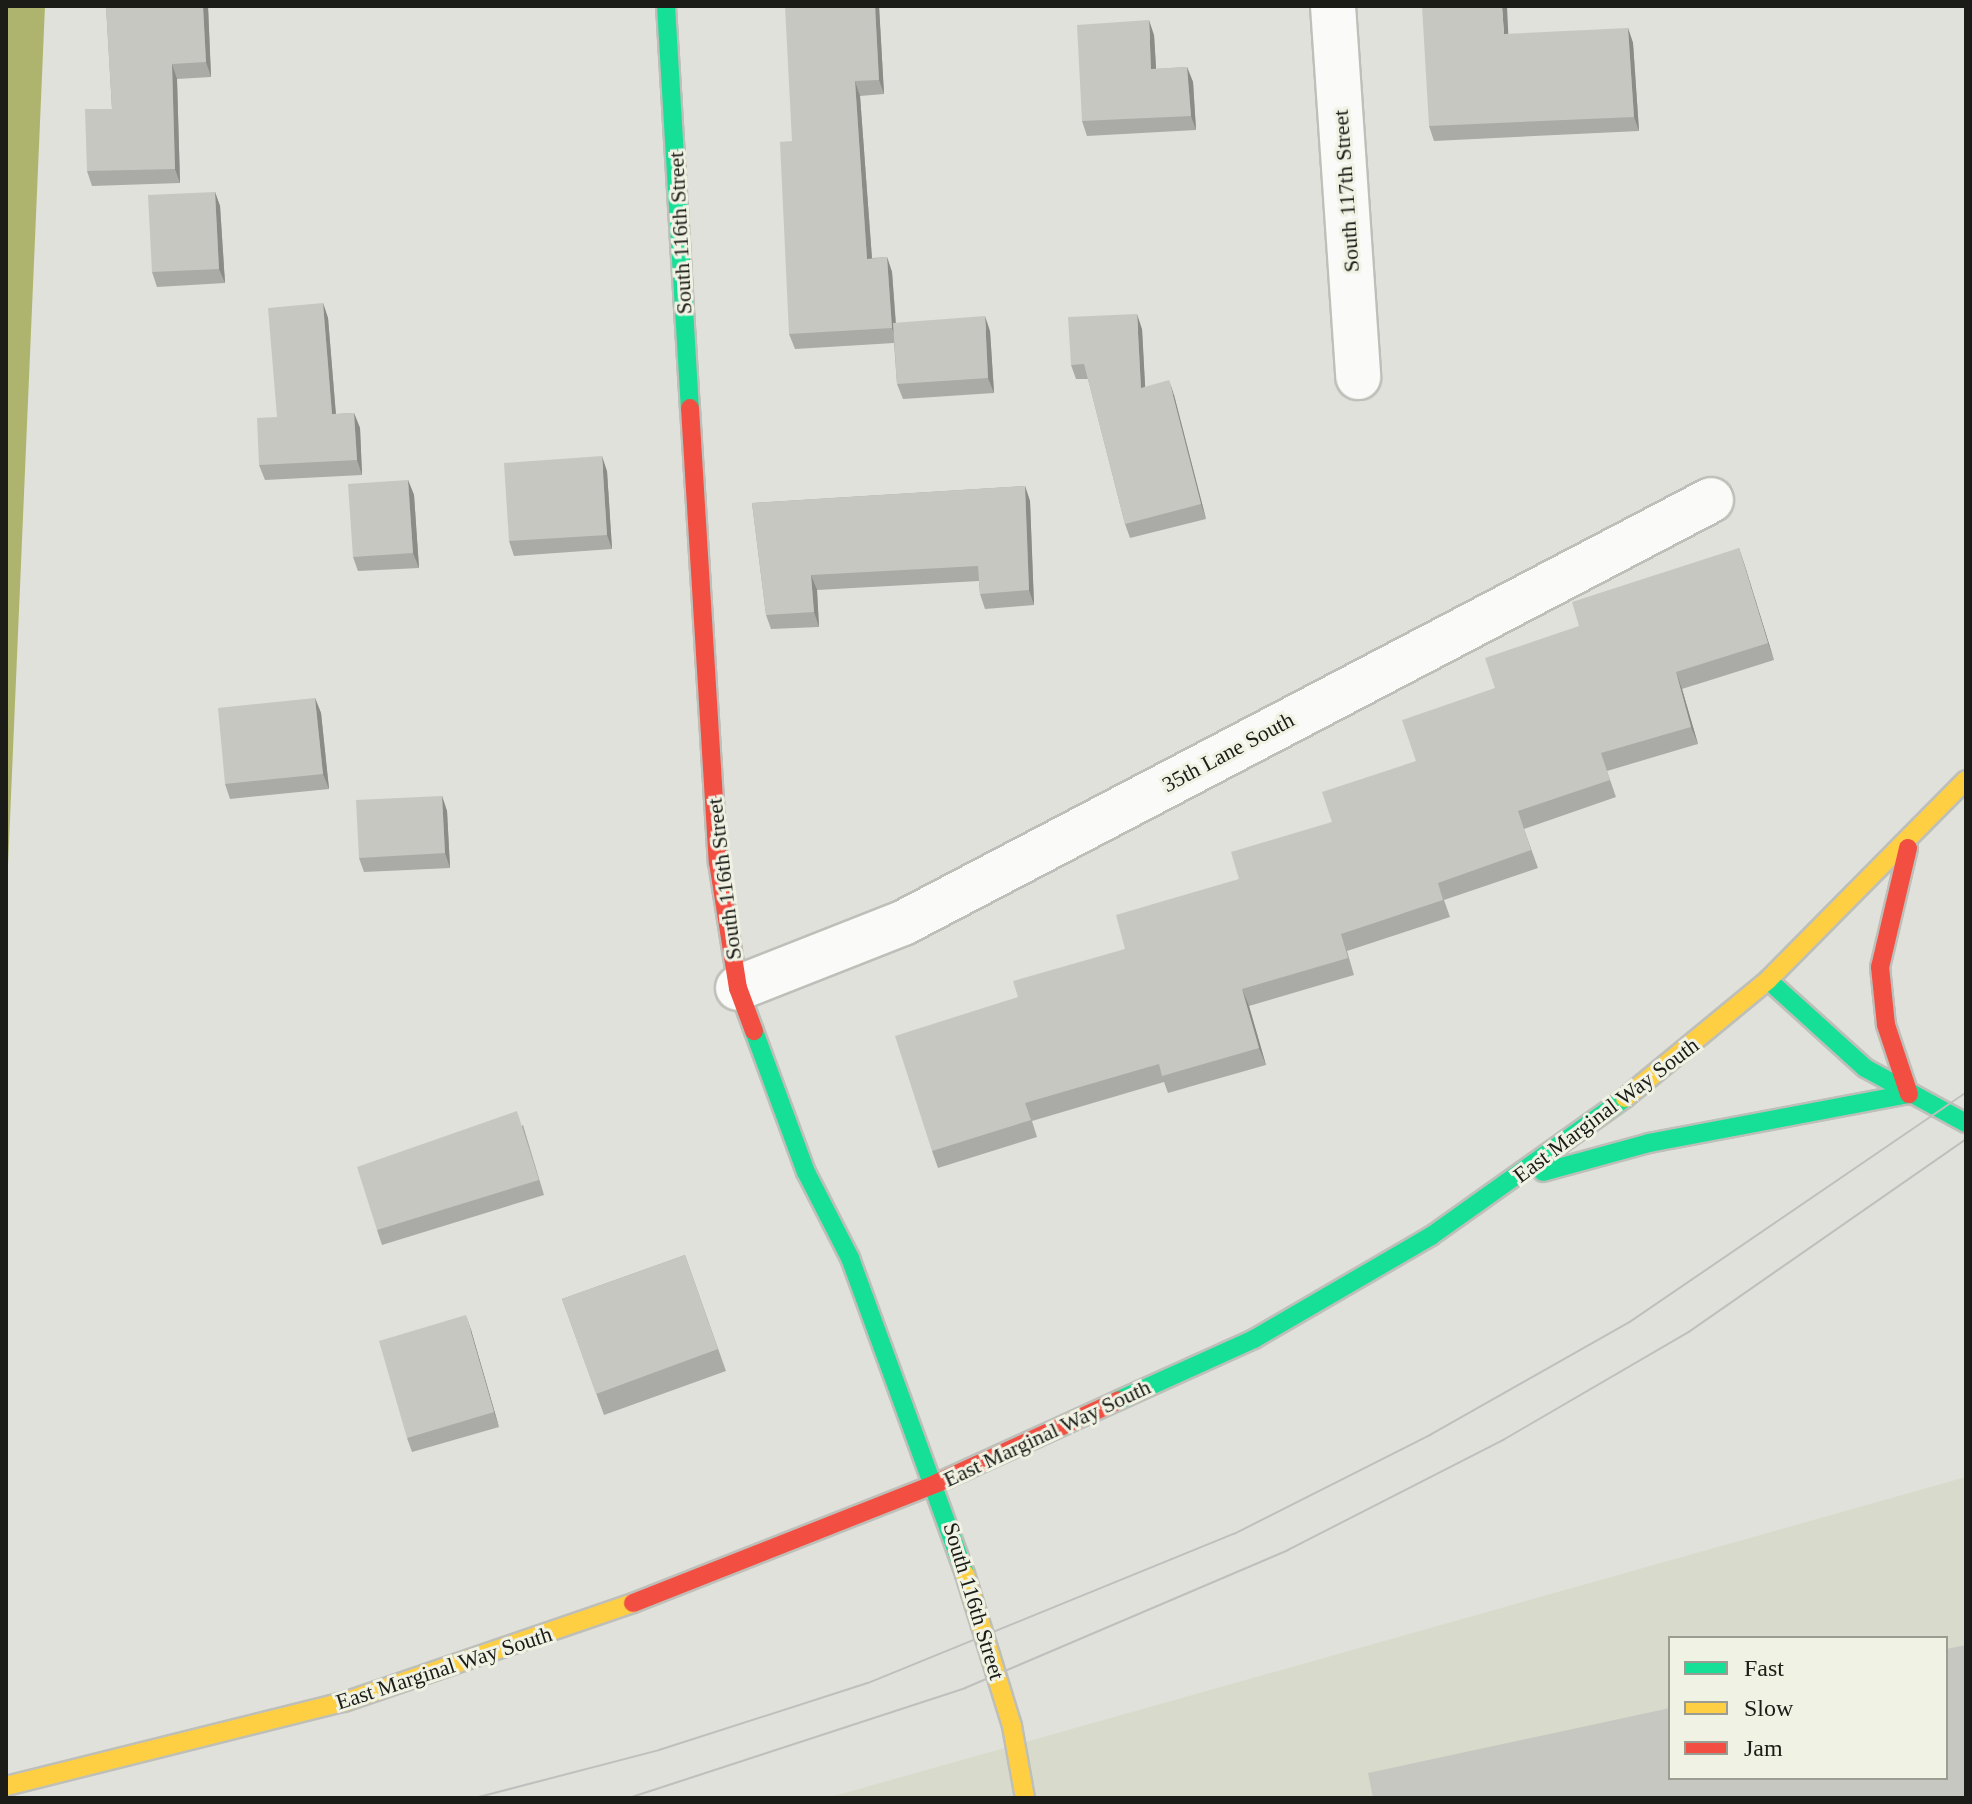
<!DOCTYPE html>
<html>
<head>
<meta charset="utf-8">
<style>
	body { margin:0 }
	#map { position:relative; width:1972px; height:1804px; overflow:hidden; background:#e0e1da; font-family:Georgia,serif }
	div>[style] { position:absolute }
	.built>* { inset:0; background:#d8dacb }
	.water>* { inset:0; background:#aeb46d }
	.roads { filter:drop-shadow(2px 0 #bebfb9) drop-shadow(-2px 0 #bebfb9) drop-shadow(0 2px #bebfb9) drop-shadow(0 -2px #bebfb9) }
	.street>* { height:44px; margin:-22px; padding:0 22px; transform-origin:22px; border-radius:22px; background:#fafaf9 }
	.fast>* { height:18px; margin:-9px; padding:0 9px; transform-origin:9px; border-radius:9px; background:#16e098 }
	.slow>* { height:18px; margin:-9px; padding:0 9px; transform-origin:9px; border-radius:9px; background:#ffcf43 }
	.jam>* { height:18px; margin:-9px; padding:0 9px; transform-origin:9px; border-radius:9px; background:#f24e42 }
	.tram>* { height:2px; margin:-1px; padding:0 1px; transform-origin:1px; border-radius:1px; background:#bfbfbd }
	.wall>* { inset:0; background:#aaaba6 }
	.shaded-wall>* { inset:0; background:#8b8b87 }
	.building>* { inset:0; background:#c6c7c1 }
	span { translate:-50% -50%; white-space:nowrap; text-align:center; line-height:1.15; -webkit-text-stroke:6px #f0f2e4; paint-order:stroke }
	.street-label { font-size:22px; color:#1b1c17 }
	.frame { position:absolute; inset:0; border:8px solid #1b1c17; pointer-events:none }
	.legend { position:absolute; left:1668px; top:1636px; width:280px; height:144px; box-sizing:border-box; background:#f0f2e4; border:2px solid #9b9c92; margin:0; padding:10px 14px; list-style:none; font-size:24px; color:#1b1c17 }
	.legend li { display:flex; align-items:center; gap:16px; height:40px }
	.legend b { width:40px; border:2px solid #9b9c92 }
</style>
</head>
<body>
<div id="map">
	<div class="built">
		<i style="clip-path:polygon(evenodd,1966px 1477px,1966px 1798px,827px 1798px,1966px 1477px,1670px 1638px,1946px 1638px,1946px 1778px,1670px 1778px,1670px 1638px)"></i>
	</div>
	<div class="water">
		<i style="clip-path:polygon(6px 6px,45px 6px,6px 912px)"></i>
	</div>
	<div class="roads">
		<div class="street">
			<i style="left:1333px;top:6px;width:372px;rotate:86.1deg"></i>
			<i style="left:738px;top:988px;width:177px;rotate:-21.5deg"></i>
			<i style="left:903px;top:923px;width:912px;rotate:-27.63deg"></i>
		</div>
		<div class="fast">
			<i style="left:666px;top:6px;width:403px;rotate:86.6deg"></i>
			<i style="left:1768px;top:980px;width:131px;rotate:42.2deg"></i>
			<i style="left:1865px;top:1068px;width:115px;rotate:28.6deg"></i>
			<i style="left:754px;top:1031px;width:150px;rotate:69.8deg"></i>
			<i style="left:806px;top:1172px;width:97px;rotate:62.9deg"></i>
			<i style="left:850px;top:1258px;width:336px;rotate:70deg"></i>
			<i style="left:1543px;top:1172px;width:110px;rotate:-15.3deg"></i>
			<i style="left:1649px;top:1143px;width:265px;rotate:-10.7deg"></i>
			<i style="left:1119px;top:1400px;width:148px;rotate:-24.3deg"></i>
			<i style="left:1254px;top:1339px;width:205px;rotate:-30.2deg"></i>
			<i style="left:1431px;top:1236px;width:238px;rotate:-35.4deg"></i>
		</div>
		<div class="slow">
			<i style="left:1625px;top:1098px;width:185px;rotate:-39.5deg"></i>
			<i style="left:1768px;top:980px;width:281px;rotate:-45.3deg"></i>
			<i style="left:965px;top:1574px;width:159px;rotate:72.8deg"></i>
			<i style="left:1012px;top:1726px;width:73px;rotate:79.8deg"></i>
			<i style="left:6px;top:1786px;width:348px;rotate:-14deg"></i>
			<i style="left:344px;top:1702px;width:305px;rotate:-18.9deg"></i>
		</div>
		<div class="jam">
			<i style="left:690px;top:408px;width:455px;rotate:86.5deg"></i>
			<i style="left:718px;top:862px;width:128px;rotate:81deg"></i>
			<i style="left:738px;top:988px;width:46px;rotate:69.6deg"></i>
			<i style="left:1908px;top:848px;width:122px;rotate:103.2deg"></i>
			<i style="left:1880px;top:967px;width:58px;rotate:84.1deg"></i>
			<i style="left:1886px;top:1025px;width:73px;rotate:71.6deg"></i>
			<i style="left:633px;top:1603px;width:327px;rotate:-21.5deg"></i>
			<i style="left:937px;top:1483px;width:200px;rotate:-24.5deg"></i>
		</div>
	</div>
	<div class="tram">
		<i style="left:475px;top:1798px;width:190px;rotate:-14.6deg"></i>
		<i style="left:659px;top:1750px;width:219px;rotate:-17.8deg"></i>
		<i style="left:868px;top:1683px;width:395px;rotate:-22.2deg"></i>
		<i style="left:1234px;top:1534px;width:220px;rotate:-26.8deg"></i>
		<i style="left:1430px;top:1435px;width:227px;rotate:-29.5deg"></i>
		<i style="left:1628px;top:1323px;width:409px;rotate:-34.3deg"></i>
		<i style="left:629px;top:1798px;width:354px;rotate:-18.1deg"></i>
		<i style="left:965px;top:1688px;width:351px;rotate:-23.1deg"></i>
		<i style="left:1288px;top:1550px;width:242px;rotate:-27.1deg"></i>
		<i style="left:1503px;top:1440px;width:216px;rotate:-30.2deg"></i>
		<i style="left:1690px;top:1331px;width:336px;rotate:-34.8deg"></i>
	</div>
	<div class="wall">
		<i style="clip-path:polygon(106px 6px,208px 6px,211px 77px,177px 79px,180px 183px,92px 186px,87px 171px,112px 109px)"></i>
		<i style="clip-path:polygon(879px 6px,884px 94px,860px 96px,872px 258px,887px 257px,892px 272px,896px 323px,990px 331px,994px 393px,903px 399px,897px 384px,894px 343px,795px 349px,789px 334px,792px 141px)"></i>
		<i style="clip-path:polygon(1628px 28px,1633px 43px,1639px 131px,1434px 141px,1429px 126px)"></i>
		<i style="clip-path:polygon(1154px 35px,1156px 69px,1187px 67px,1193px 82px,1196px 130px,1087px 136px,1082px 121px)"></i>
		<i style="clip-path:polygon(215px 192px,220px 206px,225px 283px,157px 287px,152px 272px)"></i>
		<i style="clip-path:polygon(323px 303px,328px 318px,336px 414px,354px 413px,360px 428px,362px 475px,265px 480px,259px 465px,277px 417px)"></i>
		<i style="clip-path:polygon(1142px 329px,1145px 387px,1174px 395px,1206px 519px,1130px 538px,1125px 524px,1088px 379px,1076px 379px,1071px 365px)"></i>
		<i style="clip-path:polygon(607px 471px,612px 549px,514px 556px,509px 541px)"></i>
		<i style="clip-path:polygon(408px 480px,414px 495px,419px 568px,358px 571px,353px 557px)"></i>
		<i style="clip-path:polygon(1025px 486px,1030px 501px,1034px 605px,985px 609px,980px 594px,979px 581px,817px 590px,819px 627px,771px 629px,766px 615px,752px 503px)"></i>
		<i style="clip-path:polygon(1739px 548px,1774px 660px,1682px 689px,1698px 744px,1607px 771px,1616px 797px,1524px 829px,1538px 868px,1444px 900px,1450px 917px,1347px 951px,1354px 975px,1249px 1006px,1266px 1065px,1168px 1093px,1164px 1082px,1032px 1121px,1037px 1137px,938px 1168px,932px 1151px,1018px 997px,1125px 949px,1332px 822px,1416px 761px,1495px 688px,1579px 626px)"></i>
		<i style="clip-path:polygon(315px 698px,321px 713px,329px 789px,230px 799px,225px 784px)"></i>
		<i style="clip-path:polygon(442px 796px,447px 811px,450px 868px,364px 872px,359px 858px)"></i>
		<i style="clip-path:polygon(523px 1125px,544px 1195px,382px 1245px,377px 1230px)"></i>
		<i style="clip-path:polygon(685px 1255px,726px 1371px,604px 1415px,562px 1299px)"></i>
		<i style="clip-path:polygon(471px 1330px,499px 1427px,412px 1452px,407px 1438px)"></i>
	</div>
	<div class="shaded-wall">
		<i style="clip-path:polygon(203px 6px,208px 6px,211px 77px,206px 62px)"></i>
		<i style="clip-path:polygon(875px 6px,879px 6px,884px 94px,879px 80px)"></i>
		<i style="clip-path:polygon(1502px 6px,1507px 6px,1509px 49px,1504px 34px)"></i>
		<i style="clip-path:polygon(1149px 20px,1154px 35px,1157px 84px,1151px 69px)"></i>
		<i style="clip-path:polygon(1628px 28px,1633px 43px,1639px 131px,1634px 117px)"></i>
		<i style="clip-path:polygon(172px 64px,177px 79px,180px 183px,175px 169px)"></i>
		<i style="clip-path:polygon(1187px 67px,1193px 82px,1196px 130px,1191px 116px)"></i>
		<i style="clip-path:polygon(855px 81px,860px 96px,873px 273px,867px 259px)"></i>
		<i style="clip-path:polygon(215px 192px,220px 206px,225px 283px,219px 269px)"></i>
		<i style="clip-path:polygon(887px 257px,892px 272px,897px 343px,892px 328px)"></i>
		<i style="clip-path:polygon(323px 303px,328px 318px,337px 429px,332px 414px)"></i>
		<i style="clip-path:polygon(1137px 314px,1142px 329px,1146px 402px,1141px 388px)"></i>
		<i style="clip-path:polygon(985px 316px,990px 331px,994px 393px,988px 378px)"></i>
		<i style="clip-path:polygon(1169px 380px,1174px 395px,1206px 519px,1201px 504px)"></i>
		<i style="clip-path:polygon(354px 413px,360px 428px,362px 475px,357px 460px)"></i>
		<i style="clip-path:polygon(602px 456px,607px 471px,612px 549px,607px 535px)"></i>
		<i style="clip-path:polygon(408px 480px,414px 495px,419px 568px,413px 553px)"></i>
		<i style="clip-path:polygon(1025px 486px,1030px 501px,1034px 605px,1029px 590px)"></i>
		<i style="clip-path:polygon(1739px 548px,1745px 566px,1774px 660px,1768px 643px)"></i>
		<i style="clip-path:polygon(811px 575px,817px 590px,819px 627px,814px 612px)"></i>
		<i style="clip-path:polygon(1676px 672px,1682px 689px,1698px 744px,1691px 727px)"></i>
		<i style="clip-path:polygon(315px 698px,321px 713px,329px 789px,323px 774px)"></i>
		<i style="clip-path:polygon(442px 796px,447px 811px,450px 868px,445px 853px)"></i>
		<i style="clip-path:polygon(1242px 989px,1249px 1006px,1266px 1065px,1259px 1048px)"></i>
		<i style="clip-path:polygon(466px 1315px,471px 1330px,499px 1427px,494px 1412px)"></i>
	</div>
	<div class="building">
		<i style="clip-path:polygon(106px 6px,203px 6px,206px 62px,172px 64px,175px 169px,87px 171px,85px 109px,112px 109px)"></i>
		<i style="clip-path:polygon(785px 6px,875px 6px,879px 80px,855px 81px,867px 259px,887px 257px,892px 328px,789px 334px,780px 142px,792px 141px)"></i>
		<i style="clip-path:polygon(1422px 6px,1502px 6px,1504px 34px,1628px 28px,1634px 117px,1429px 126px)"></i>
		<i style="clip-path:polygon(1149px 20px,1151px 69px,1187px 67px,1191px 116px,1082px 121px,1077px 25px)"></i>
		<i style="clip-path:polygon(215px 192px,219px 269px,152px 272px,148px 195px)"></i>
		<i style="clip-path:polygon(323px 303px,332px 414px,354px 413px,357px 460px,259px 465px,257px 418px,277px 417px,268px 308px)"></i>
		<i style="clip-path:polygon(1137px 314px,1141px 388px,1169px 380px,1201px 504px,1125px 524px,1084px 364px,1071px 365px,1068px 317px)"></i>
		<i style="clip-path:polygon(985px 316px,988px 378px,897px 384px,893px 323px)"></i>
		<i style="clip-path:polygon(602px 456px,607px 535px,509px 541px,504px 463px)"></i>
		<i style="clip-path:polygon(408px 480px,413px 553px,353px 557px,348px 484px)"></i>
		<i style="clip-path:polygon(1025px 486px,1029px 590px,980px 594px,978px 566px,811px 575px,814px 612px,766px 615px,752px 503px)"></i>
		<i style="clip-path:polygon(1739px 548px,1768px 643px,1676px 672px,1691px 727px,1601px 753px,1610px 780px,1518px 811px,1531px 850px,1438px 883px,1443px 900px,1341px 934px,1348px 958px,1242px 989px,1259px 1048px,1162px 1076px,1159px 1064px,1025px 1103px,1031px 1120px,932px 1151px,895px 1036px,1018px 997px,1013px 981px,1125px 949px,1116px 915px,1239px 879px,1231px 852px,1332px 822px,1322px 792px,1416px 761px,1402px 720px,1495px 688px,1485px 658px,1579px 626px,1572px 602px)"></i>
		<i style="clip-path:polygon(315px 698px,323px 774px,225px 784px,218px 708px)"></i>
		<i style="clip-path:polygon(442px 796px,445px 853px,359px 858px,356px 800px)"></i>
		<i style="clip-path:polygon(517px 1111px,539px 1180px,377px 1230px,357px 1167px)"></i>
		<i style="clip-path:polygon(685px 1255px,718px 1349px,596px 1394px,562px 1299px)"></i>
		<i style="clip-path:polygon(466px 1315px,494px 1412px,407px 1438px,379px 1341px)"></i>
		<i style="clip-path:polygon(1966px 1645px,1966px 1798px,1373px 1798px,1368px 1773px,1670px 1708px,1670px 1778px,1946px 1778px,1946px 1649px)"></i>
	</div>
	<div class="street-label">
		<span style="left:1346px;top:191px;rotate:-94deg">South 117th Street</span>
		<span style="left:680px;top:233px;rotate:-93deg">South 116th Street</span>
		<span style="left:1228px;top:752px;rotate:-28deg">35th Lane South</span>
		<span style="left:724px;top:879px;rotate:-97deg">South 116th Street</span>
		<span style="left:1606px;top:1110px;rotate:-37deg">East Marginal Way South</span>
		<span style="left:1047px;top:1433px;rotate:-25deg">East Marginal Way South</span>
		<span style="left:974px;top:1601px;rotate:73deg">South 116th Street</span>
		<span style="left:444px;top:1668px;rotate:-18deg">East Marginal Way South</span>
	</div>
	<div class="frame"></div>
	<ul class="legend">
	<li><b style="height:10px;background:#16e098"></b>Fast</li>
	<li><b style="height:10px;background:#ffcf43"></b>Slow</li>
	<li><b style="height:10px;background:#f24e42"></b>Jam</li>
	</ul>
</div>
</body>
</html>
